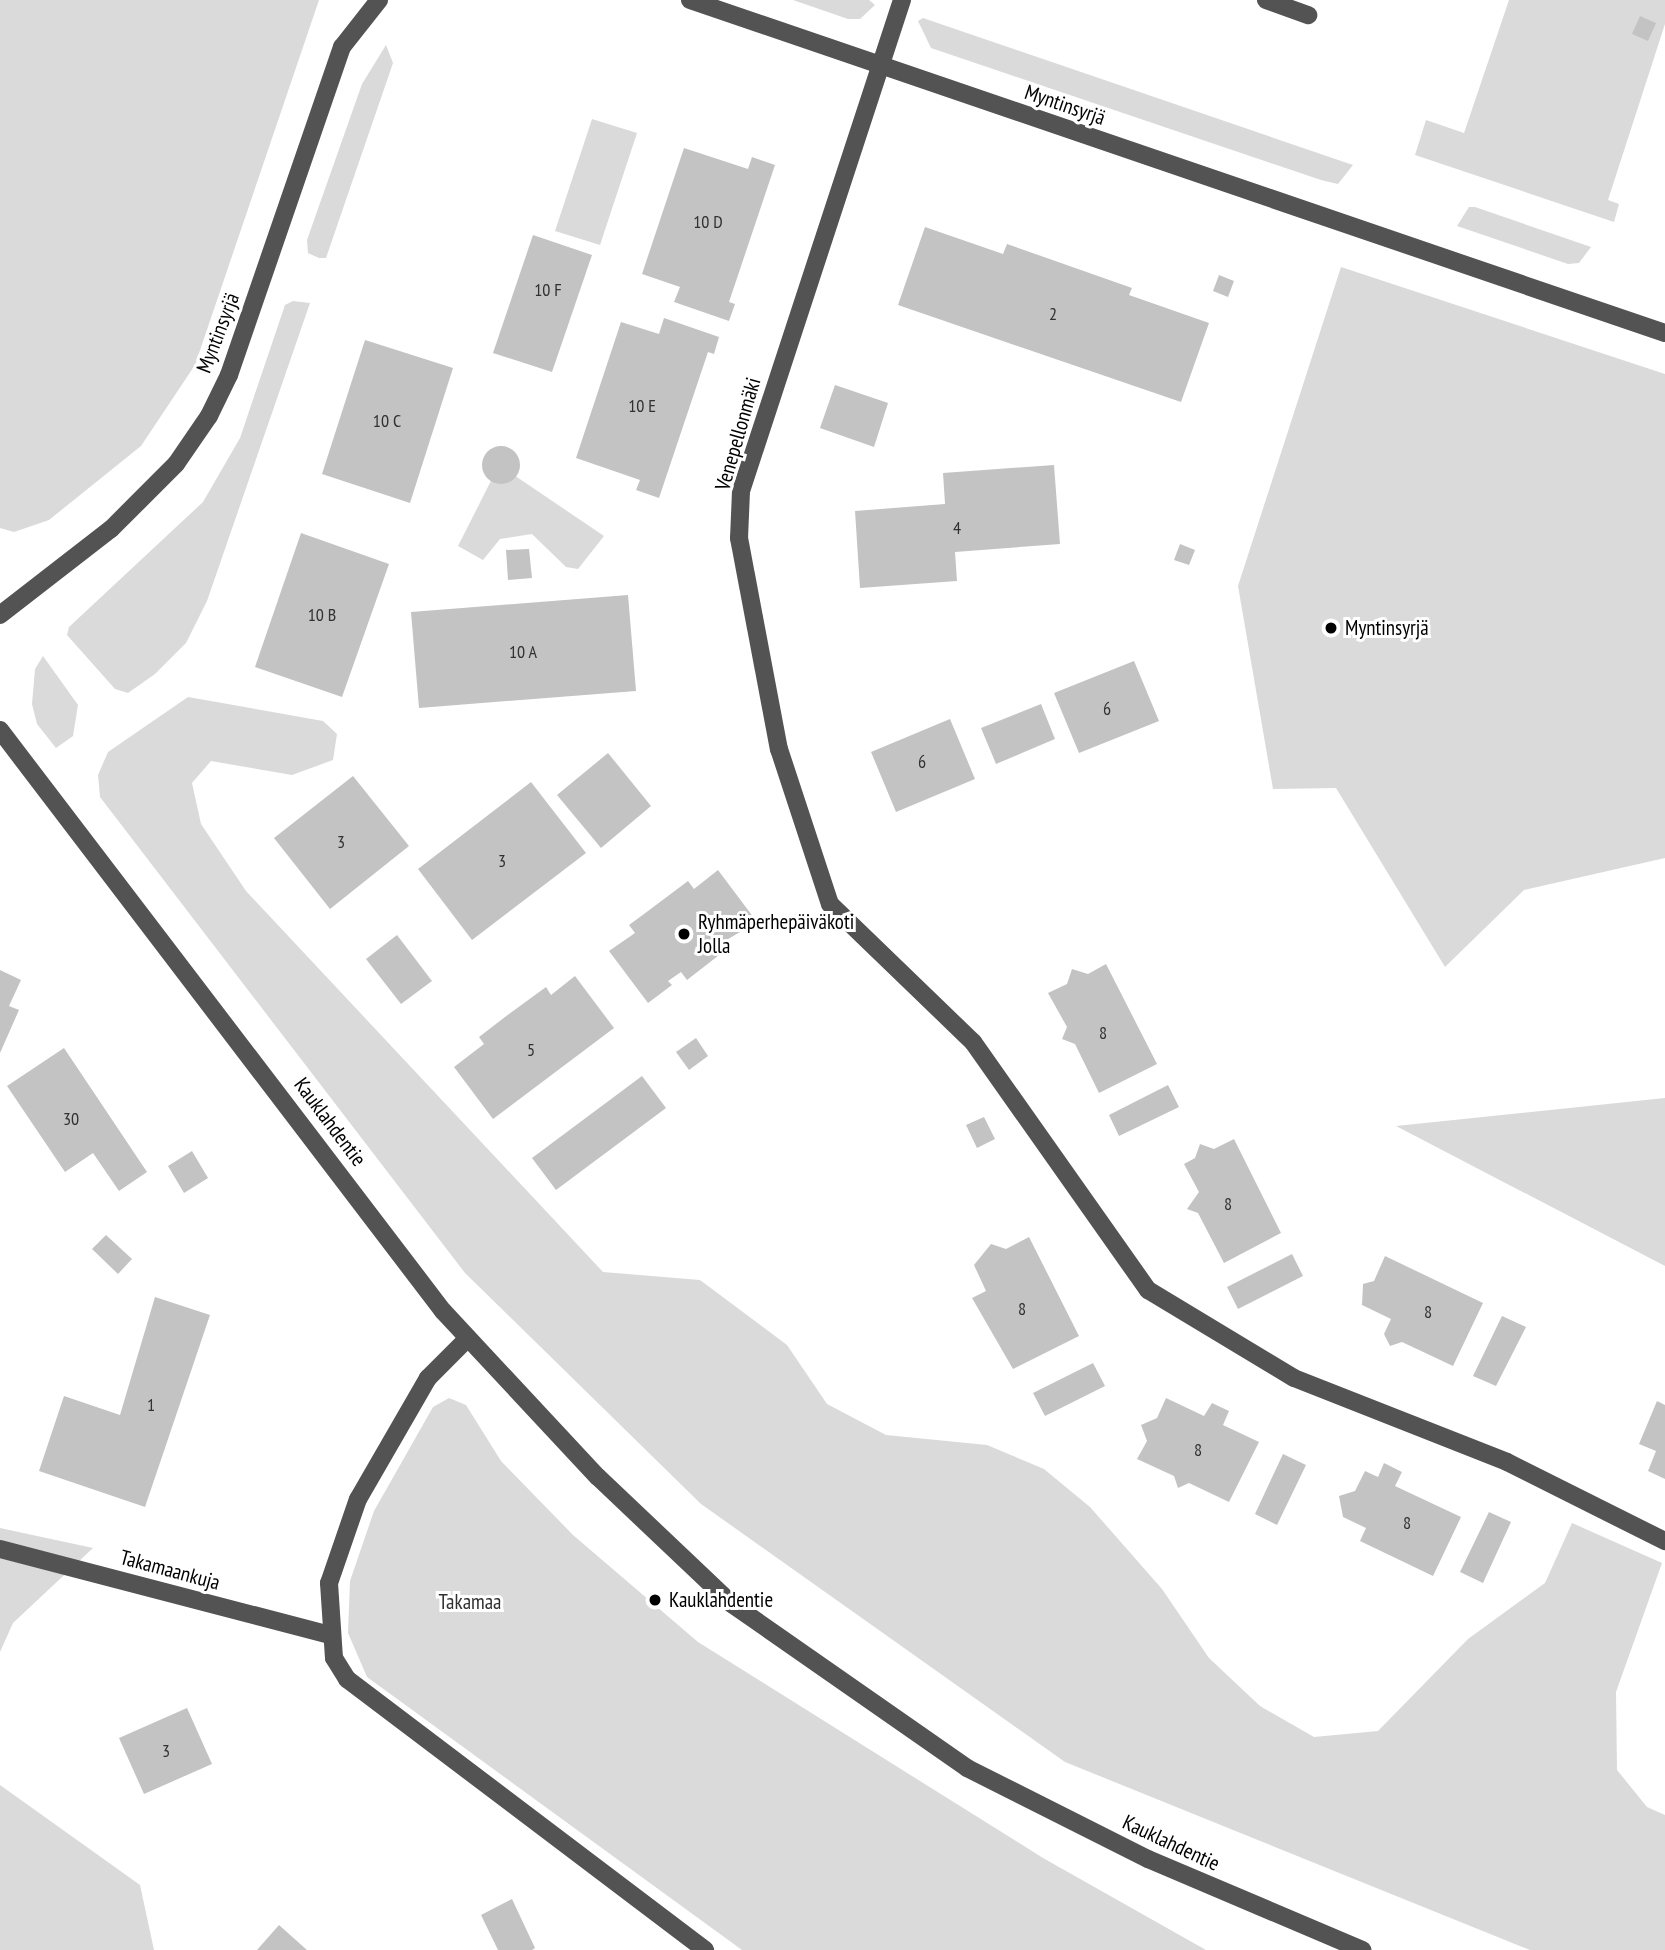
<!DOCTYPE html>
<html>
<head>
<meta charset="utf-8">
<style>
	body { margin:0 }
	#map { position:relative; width:1665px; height:1950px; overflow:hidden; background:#fff; font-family:"PT Sans Narrow",sans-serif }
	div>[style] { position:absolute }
	.green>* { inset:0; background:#dadada }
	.building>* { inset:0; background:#c3c3c3 }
	.round { border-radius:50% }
	.minor>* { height:18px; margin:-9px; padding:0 9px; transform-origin:9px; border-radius:9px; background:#535353 }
	.dots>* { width:19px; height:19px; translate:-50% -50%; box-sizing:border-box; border:4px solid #fff; border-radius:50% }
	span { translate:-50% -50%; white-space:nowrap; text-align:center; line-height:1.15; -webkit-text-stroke:6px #fff; paint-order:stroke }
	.number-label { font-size:18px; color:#313131 }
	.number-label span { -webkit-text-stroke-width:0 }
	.street-label { font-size:21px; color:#000 }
	.poi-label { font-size:21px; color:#000 }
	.left { translate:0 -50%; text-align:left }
	.park-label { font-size:21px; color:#313131 }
</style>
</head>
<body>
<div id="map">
	<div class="green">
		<i style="clip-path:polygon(0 0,319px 0,195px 365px,141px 446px,49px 520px,14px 532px,0 528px)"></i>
		<i style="clip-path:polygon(793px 0,869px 0,875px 5px,860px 19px,848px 19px)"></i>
		<i style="clip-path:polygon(1509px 0,1665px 0,1665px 24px,1608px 200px,1619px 204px,1614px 222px,1415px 155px,1426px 120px,1464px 133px)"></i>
		<i style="clip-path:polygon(923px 18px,1353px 165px,1338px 184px,1321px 180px,931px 48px,918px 21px)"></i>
		<i style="clip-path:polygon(386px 45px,393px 63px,326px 258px,319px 258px,308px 253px,307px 240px,362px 84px)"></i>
		<i style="clip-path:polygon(592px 119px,637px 133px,600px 245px,555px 231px)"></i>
		<i style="clip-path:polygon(1469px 207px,1475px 207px,1591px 247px,1579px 263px,1568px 264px,1457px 226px)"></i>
		<i style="clip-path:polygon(1341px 267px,1665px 374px,1665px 858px,1524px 890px,1445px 967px,1336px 788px,1273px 789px,1238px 586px)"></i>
		<i style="clip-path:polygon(293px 301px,310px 303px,207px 601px,186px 643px,155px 674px,128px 693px,115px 689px,67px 635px,69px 627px,203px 502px,240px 438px,285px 305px)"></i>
		<i style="clip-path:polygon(499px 465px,604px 536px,578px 569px,566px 567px,532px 534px,500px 539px,483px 560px,458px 546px)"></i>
		<i style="clip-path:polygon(43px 656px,78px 705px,73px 736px,56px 748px,37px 724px,32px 704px,35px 669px)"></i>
		<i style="clip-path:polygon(188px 697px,323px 721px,337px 734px,333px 760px,292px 775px,211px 761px,192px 783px,201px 824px,246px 891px,603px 1272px,700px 1280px,787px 1345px,827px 1404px,886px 1435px,987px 1445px,1044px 1469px,1090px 1507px,1162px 1589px,1209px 1658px,1260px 1706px,1314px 1737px,1378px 1731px,1468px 1639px,1545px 1583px,1572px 1523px,1662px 1563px,1616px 1692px,1617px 1770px,1647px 1807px,1665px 1815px,1665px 1950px,1530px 1950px,1065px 1762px,701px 1504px,465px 1273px,100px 797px,98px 775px,108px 752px)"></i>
		<i style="clip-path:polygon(1665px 1098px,1665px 1266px,1396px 1126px)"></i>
		<i style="clip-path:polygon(449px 1398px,466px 1405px,501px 1461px,573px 1535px,698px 1642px,1043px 1858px,1206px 1950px,742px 1950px,367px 1677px,348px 1633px,350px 1581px,374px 1511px,433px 1407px)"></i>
		<i style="clip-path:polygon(0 1528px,93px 1548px,13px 1623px,0 1652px)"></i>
		<i style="clip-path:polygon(0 1785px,140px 1885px,154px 1950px,0 1950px)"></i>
	</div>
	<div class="building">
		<i style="clip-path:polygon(1640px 16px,1656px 23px,1648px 41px,1632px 34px)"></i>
		<i style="clip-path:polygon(684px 148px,748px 169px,752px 157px,775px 165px,729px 302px,735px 304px,729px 321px,674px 302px,680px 287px,642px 274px)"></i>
		<i style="clip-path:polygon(925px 227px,1003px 254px,1007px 244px,1132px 288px,1129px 295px,1209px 323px,1181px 402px,898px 305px)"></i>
		<i style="clip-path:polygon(533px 235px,592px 255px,552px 372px,493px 353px)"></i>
		<i style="clip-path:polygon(1219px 275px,1234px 281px,1228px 297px,1213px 291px)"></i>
		<i style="clip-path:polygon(664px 318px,719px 337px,714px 354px,708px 352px,659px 498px,636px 490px,640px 480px,576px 458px,621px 322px,659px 334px)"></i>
		<i style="clip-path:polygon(365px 340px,453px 368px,410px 503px,322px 474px)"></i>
		<i style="clip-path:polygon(835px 385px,888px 403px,874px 447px,820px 428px)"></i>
		<i class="round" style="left:482px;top:446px;width:38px;height:38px"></i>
		<i style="clip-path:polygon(1054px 465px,1060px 544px,955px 552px,957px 581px,860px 588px,855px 511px,945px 504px,943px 473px)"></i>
		<i style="clip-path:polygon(301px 533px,389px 564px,342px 697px,255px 667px)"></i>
		<i style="clip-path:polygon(1180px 544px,1195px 550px,1189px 565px,1174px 560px)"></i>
		<i style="clip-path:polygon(529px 549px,532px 578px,508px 580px,506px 550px)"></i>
		<i style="clip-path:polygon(628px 595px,636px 691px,419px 708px,411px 612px)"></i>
		<i style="clip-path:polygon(1134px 661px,1159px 721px,1079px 753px,1054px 693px)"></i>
		<i style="clip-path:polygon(1041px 704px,1055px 739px,996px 764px,981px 728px)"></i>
		<i style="clip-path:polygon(950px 719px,975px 779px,896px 812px,871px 752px)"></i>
		<i style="clip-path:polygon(608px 753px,651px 806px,601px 848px,557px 795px)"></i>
		<i style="clip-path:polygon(353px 776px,409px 846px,330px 909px,274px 838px)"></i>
		<i style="clip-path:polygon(531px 782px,586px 853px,472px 940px,418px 869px)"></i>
		<i style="clip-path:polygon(718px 870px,757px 922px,718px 945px,723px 952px,687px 980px,681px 972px,668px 981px,672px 985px,648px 1003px,609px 951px,635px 933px,629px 925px,644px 914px,688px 881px,694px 889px)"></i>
		<i style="clip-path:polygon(397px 935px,432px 981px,401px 1004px,366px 959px)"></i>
		<i style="clip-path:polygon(1106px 964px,1157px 1064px,1099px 1093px,1075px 1044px,1062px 1039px,1067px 1027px,1048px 993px,1067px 984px,1072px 969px,1088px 974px)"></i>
		<i style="clip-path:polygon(0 970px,21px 980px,9px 1006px,19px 1010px,0 1053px)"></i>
		<i style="clip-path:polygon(575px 976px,614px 1028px,493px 1119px,454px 1067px,484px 1044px,479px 1037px,505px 1017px,546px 987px,551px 995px)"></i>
		<i style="clip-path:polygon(696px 1038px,708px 1056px,689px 1070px,676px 1052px)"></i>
		<i style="clip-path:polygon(64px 1048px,147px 1172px,119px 1191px,93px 1153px,65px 1172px,7px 1086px)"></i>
		<i style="clip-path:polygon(642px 1076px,666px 1108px,556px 1190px,532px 1158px)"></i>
		<i style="clip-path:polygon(1168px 1085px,1179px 1107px,1119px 1136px,1109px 1115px)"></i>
		<i style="clip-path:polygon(984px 1117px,995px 1139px,977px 1148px,966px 1125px)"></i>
		<i style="clip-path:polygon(1234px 1139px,1281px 1233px,1224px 1263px,1198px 1213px,1187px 1209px,1199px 1192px,1184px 1164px,1195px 1158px,1200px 1144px,1214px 1149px)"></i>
		<i style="clip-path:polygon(192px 1151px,208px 1178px,184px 1193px,168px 1166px)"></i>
		<i style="clip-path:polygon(106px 1235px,132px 1259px,118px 1274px,92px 1249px)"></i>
		<i style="clip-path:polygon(1029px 1237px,1079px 1336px,1013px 1369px,972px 1298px,986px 1291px,974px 1265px,991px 1244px,1006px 1249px)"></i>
		<i style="clip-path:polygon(1292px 1254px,1303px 1276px,1238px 1309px,1227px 1287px)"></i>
		<i style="clip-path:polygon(1385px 1256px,1483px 1303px,1453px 1366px,1402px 1342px,1390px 1346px,1384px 1334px,1391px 1319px,1362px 1305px,1363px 1284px,1374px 1281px)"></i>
		<i style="clip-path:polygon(155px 1297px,210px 1315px,145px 1507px,39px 1471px,64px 1396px,120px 1415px)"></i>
		<i style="clip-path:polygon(1502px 1316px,1526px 1327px,1496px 1386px,1473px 1376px)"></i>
		<i style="clip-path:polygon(1093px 1363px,1105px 1386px,1045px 1416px,1033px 1393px)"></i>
		<i style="clip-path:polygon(1166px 1398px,1204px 1416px,1212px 1403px,1229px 1411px,1223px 1425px,1259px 1442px,1229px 1502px,1189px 1483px,1178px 1488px,1174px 1476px,1137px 1459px,1147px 1441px,1141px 1425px,1157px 1418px)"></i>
		<i style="clip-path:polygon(1657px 1401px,1665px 1405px,1665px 1479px,1648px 1471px,1656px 1451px,1639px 1444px)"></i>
		<i style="clip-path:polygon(1283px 1454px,1306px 1465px,1277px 1525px,1255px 1514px)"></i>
		<i style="clip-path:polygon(1384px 1463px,1402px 1472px,1395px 1486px,1461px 1517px,1433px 1576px,1360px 1541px,1366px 1528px,1343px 1517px,1339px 1496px,1355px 1491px,1365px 1471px,1378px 1477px)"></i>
		<i style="clip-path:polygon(1489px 1512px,1511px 1522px,1483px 1583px,1460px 1572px)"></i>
		<i style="clip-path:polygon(187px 1708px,212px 1764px,144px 1794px,119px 1738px)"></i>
		<i style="clip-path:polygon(512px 1899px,535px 1948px,532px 1950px,498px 1950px,481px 1915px)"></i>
		<i style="clip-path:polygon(279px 1925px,307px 1950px,257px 1950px)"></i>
	</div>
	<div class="minor">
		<i style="left:690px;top:0;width:1030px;rotate:18.86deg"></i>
		<i style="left:902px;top:0;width:517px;rotate:108.15deg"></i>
		<i style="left:741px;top:491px;width:47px;rotate:92.4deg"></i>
		<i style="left:739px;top:538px;width:215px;rotate:79.3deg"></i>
		<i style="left:779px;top:749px;width:163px;rotate:71.8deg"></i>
		<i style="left:830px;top:904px;width:199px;rotate:44deg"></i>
		<i style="left:973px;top:1042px;width:304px;rotate:54.8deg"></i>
		<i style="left:1148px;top:1290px;width:170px;rotate:31.1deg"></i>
		<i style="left:1294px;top:1378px;width:229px;rotate:21.5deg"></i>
		<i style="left:1507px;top:1462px;width:177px;rotate:26.6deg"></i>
		<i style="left:1266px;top:0;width:45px;rotate:19.7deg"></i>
		<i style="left:0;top:615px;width:140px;rotate:-37.8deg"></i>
		<i style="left:111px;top:529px;width:92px;rotate:-45deg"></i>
		<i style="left:176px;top:464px;width:58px;rotate:-55.5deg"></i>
		<i style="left:209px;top:416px;width:46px;rotate:-64deg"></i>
		<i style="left:229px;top:375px;width:347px;rotate:-71deg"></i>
		<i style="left:342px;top:47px;width:60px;rotate:-51.8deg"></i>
		<i style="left:0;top:730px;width:731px;rotate:52.68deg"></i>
		<i style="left:443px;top:1311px;width:227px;rotate:47deg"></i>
		<i style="left:598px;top:1477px;width:185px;rotate:43.5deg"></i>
		<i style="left:732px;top:1604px;width:287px;rotate:34.9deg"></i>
		<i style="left:967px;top:1768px;width:203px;rotate:26.7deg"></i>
		<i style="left:1148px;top:1859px;width:233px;rotate:23deg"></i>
		<i style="left:468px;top:1338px;width:57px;rotate:135deg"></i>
		<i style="left:428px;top:1378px;width:140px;rotate:120deg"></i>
		<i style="left:358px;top:1499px;width:89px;rotate:109deg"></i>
		<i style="left:329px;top:1583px;width:75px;rotate:86.2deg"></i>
		<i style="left:334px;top:1658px;width:25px;rotate:58deg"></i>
		<i style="left:347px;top:1679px;width:449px;rotate:37.1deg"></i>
		<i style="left:0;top:1549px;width:340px;rotate:14.6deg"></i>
	</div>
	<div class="dots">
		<i style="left:1331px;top:628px;background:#000"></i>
		<i style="left:684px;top:934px;background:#000"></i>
		<i style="left:655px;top:1600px;background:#000"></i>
	</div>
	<div class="number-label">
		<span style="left:708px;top:222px">10 D</span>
		<span style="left:548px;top:290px">10 F</span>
		<span style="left:1053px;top:314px">2</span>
		<span style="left:642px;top:406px">10 E</span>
		<span style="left:387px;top:421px">10 C</span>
		<span style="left:957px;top:528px">4</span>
		<span style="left:322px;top:615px">10 B</span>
		<span style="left:523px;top:652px">10 A</span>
		<span style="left:1107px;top:709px">6</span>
		<span style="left:922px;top:762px">6</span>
		<span style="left:341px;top:842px">3</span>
		<span style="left:502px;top:861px">3</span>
		<span style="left:1103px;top:1033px">8</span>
		<span style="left:531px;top:1050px">5</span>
		<span style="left:71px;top:1119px">30</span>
		<span style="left:1228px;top:1204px">8</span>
		<span style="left:1022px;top:1309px">8</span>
		<span style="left:1428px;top:1312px">8</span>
		<span style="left:151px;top:1405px">1</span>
		<span style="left:1198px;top:1450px">8</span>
		<span style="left:1407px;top:1523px">8</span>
		<span style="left:166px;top:1751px">3</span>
	</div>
	<div class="street-label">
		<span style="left:1065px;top:105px;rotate:19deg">Myntinsyrjä</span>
		<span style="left:218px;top:333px;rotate:-69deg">Myntinsyrjä</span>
		<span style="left:738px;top:434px;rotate:-74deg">Venepellonmäki</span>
		<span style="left:330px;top:1122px;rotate:53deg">Kauklahdentie</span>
		<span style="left:170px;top:1570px;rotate:15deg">Takamaankuja</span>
		<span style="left:1171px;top:1843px;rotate:25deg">Kauklahdentie</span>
	</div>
	<div class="poi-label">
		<span class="left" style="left:1345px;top:628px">Myntinsyrjä</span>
		<span class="left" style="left:698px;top:934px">Ryhmäperhepäiväkoti<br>Jolla</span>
		<span class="left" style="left:669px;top:1600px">Kauklahdentie</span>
	</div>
	<div class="park-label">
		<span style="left:470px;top:1602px">Takamaa</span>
	</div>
</div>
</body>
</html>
